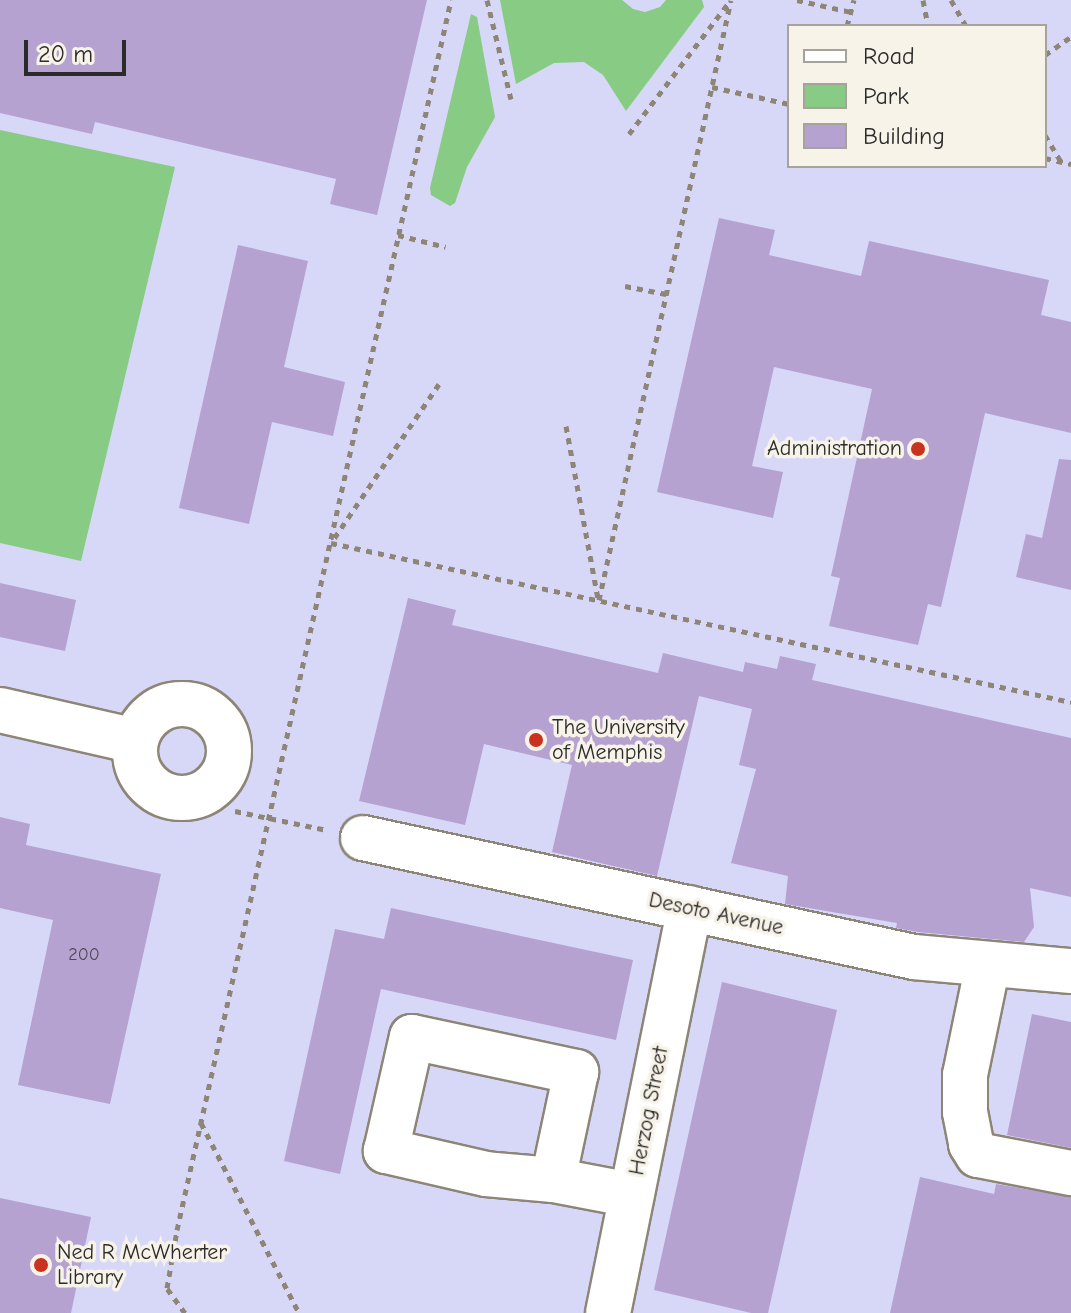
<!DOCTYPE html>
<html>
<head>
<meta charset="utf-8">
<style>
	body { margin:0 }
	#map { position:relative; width:1071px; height:1313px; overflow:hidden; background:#efdfc0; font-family:"Comic Neue",sans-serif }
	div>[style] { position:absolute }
	.built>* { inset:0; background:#d7d7f8 }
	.green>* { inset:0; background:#88cb84 }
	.building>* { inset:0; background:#b5a2d0 }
	.path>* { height:5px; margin-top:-2.5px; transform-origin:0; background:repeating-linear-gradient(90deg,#8d8576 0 6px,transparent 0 12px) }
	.roads { filter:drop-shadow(2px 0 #8d8576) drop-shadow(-2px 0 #8d8576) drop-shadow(0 2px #8d8576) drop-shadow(0 -2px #8d8576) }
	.minor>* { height:44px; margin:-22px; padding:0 22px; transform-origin:22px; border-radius:22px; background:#fff }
	.minor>.ring { margin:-22px; padding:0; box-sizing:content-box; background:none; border:44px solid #fff; border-radius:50% }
	.dots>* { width:22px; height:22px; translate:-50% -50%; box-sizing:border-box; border:4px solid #f7f3e8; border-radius:50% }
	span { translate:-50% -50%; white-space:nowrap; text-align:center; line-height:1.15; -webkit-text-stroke:7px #f7f3e8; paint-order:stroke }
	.number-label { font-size:18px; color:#4e4954 }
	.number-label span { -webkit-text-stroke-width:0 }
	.poi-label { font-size:22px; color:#2b2b2b }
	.right { translate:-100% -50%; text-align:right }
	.left { translate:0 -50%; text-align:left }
	.street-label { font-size:22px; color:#2b2b2b }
	.legend { position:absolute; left:787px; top:24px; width:260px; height:144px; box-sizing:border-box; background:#f7f3e8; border:2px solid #a5a39c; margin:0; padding:10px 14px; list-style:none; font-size:24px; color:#2b2b2b }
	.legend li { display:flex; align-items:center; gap:16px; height:40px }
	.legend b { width:40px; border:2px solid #a5a39c }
	.scale { position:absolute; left:24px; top:40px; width:102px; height:36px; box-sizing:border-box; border:4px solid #2b2b2b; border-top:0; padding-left:10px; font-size:24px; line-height:28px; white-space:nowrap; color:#2b2b2b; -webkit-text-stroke:6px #f7f3e8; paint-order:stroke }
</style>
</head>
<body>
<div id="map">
	<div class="built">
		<i style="clip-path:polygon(evenodd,0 0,1071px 0,1071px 1313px,0 1313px,0 0,789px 26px,1045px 26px,1045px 166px,789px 166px,789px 26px)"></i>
	</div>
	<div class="green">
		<i style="clip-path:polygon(500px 0,622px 0,633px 9px,645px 12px,660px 7px,666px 0,702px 0,704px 7px,626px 111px,603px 75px,584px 62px,554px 63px,516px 84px)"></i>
		<i style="clip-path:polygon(471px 14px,477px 17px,495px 117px,467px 167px,455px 203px,450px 206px,431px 195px,430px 188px)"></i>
		<i style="clip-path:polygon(0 130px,175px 167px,81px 561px,0 543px)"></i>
	</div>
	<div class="building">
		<i style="clip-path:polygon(0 0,427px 0,377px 215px,330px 204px,336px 179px,95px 122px,92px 134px,0 113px)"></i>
		<i style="clip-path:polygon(719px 218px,775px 230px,769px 255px,861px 276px,869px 241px,1049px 280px,1041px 315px,1071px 322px,1071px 433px,985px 413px,941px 607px,928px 604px,918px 645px,829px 626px,840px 578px,831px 576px,872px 389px,774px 367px,752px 466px,783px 472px,773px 518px,657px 492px)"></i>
		<i style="clip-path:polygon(238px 245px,308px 261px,284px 367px,345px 382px,333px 436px,272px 422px,249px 524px,179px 508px)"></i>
		<i style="clip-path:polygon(1059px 459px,1071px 460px,1071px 590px,1016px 577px,1026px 534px,1042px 538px)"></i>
		<i style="clip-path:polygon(0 583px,76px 600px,65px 651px,0 637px)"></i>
		<i style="clip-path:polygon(408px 598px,456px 610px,452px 625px,658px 673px,663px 653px,743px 672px,745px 662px,777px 669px,780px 656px,816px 664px,812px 680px,1071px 738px,1071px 897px,1030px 888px,1034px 927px,1024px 942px,918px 932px,896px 928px,897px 923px,785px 904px,788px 876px,731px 863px,756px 769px,739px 765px,752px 709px,699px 696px,657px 876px,552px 852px,572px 765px,484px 744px,465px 825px,359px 801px)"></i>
		<i style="clip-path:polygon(0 817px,30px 824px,26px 845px,161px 874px,110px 1104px,18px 1085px,53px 920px,0 908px)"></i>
		<i style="clip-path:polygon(391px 908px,633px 960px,616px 1040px,381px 989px,340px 1174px,284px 1161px,335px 929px,384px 939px)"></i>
		<i style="clip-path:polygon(722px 982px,837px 1010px,768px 1313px,751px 1313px,654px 1290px)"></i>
		<i style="clip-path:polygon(1032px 1014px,1071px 1022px,1071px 1148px,1007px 1135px)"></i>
		<i style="clip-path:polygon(920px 1177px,994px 1194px,996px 1184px,1071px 1197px,1071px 1313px,890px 1313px)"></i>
		<i style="clip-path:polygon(0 1198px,91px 1217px,71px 1313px,0 1313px)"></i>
	</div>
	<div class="path">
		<i style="left:487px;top:0;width:102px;rotate:76.4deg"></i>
		<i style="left:797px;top:0;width:55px;rotate:12.5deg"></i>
		<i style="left:923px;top:0;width:26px;rotate:79deg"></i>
		<i style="left:951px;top:0;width:30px;rotate:60deg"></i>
		<i style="left:847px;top:26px;width:27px;rotate:-75deg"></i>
		<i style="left:1045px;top:55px;width:32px;rotate:-35deg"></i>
		<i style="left:712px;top:87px;width:79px;rotate:12.4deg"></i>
		<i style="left:629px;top:134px;width:167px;rotate:-52.8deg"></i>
		<i style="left:1045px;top:135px;width:33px;rotate:59deg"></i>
		<i style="left:1045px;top:158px;width:27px;rotate:13deg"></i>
		<i style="left:398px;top:235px;width:49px;rotate:14deg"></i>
		<i style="left:625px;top:286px;width:42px;rotate:11deg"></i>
		<i style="left:439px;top:384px;width:192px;rotate:124.2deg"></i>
		<i style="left:331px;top:543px;width:757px;rotate:12.13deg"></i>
		<i style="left:566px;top:426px;width:175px;rotate:79.5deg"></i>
		<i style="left:599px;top:600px;width:614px;rotate:-77.59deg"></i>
		<i style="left:235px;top:811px;width:94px;rotate:11.7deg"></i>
		<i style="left:201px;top:1123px;width:214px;rotate:62.7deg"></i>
		<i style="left:185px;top:1313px;width:31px;rotate:-126deg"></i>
		<i style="left:167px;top:1288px;width:59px;rotate:-80.2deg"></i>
		<i style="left:177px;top:1230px;width:1260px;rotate:-77.44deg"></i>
	</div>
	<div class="roads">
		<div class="minor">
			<i class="ring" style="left:135px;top:704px;width:50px;height:50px"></i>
			<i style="left:0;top:710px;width:139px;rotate:12.9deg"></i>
			<i style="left:363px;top:838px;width:564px;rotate:12.19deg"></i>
			<i style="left:914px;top:957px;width:158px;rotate:5.1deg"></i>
			<i style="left:988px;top:964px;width:113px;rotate:101.7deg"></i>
			<i style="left:965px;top:1075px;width:37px;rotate:90deg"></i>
			<i style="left:965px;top:1112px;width:33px;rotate:79deg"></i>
			<i style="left:971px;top:1144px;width:13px;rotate:58deg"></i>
			<i style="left:978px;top:1155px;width:95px;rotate:11deg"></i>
			<i style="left:553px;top:1180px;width:67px;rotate:-174.9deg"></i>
			<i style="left:486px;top:1174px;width:103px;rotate:-167deg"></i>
			<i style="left:386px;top:1151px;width:117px;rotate:-77.2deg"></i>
			<i style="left:412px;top:1037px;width:168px;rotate:12deg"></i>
			<i style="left:576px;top:1072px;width:110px;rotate:102deg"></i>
			<i style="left:553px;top:1180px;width:80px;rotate:10.8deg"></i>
			<i style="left:608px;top:1313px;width:413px;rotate:-78.6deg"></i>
		</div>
	</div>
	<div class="dots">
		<i style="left:918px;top:449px;background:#c8321e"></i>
		<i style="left:536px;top:740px;background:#c8321e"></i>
		<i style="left:41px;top:1265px;background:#c8321e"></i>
	</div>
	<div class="number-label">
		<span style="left:84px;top:955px">200</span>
	</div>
	<div class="poi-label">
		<span class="right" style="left:902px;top:449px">Administration</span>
		<span class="left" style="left:552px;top:740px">The University<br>of Memphis</span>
		<span class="left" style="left:57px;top:1265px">Ned R McWherter<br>Library</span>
	</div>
	<div class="street-label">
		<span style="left:716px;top:914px;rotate:12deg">Desoto Avenue</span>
		<span style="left:649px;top:1111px;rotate:-79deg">Herzog Street</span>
	</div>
	<ul class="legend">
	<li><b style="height:10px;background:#fff"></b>Road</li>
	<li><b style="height:22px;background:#88cb84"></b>Park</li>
	<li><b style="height:22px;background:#b5a2d0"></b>Building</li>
	</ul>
	<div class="scale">20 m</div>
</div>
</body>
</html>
